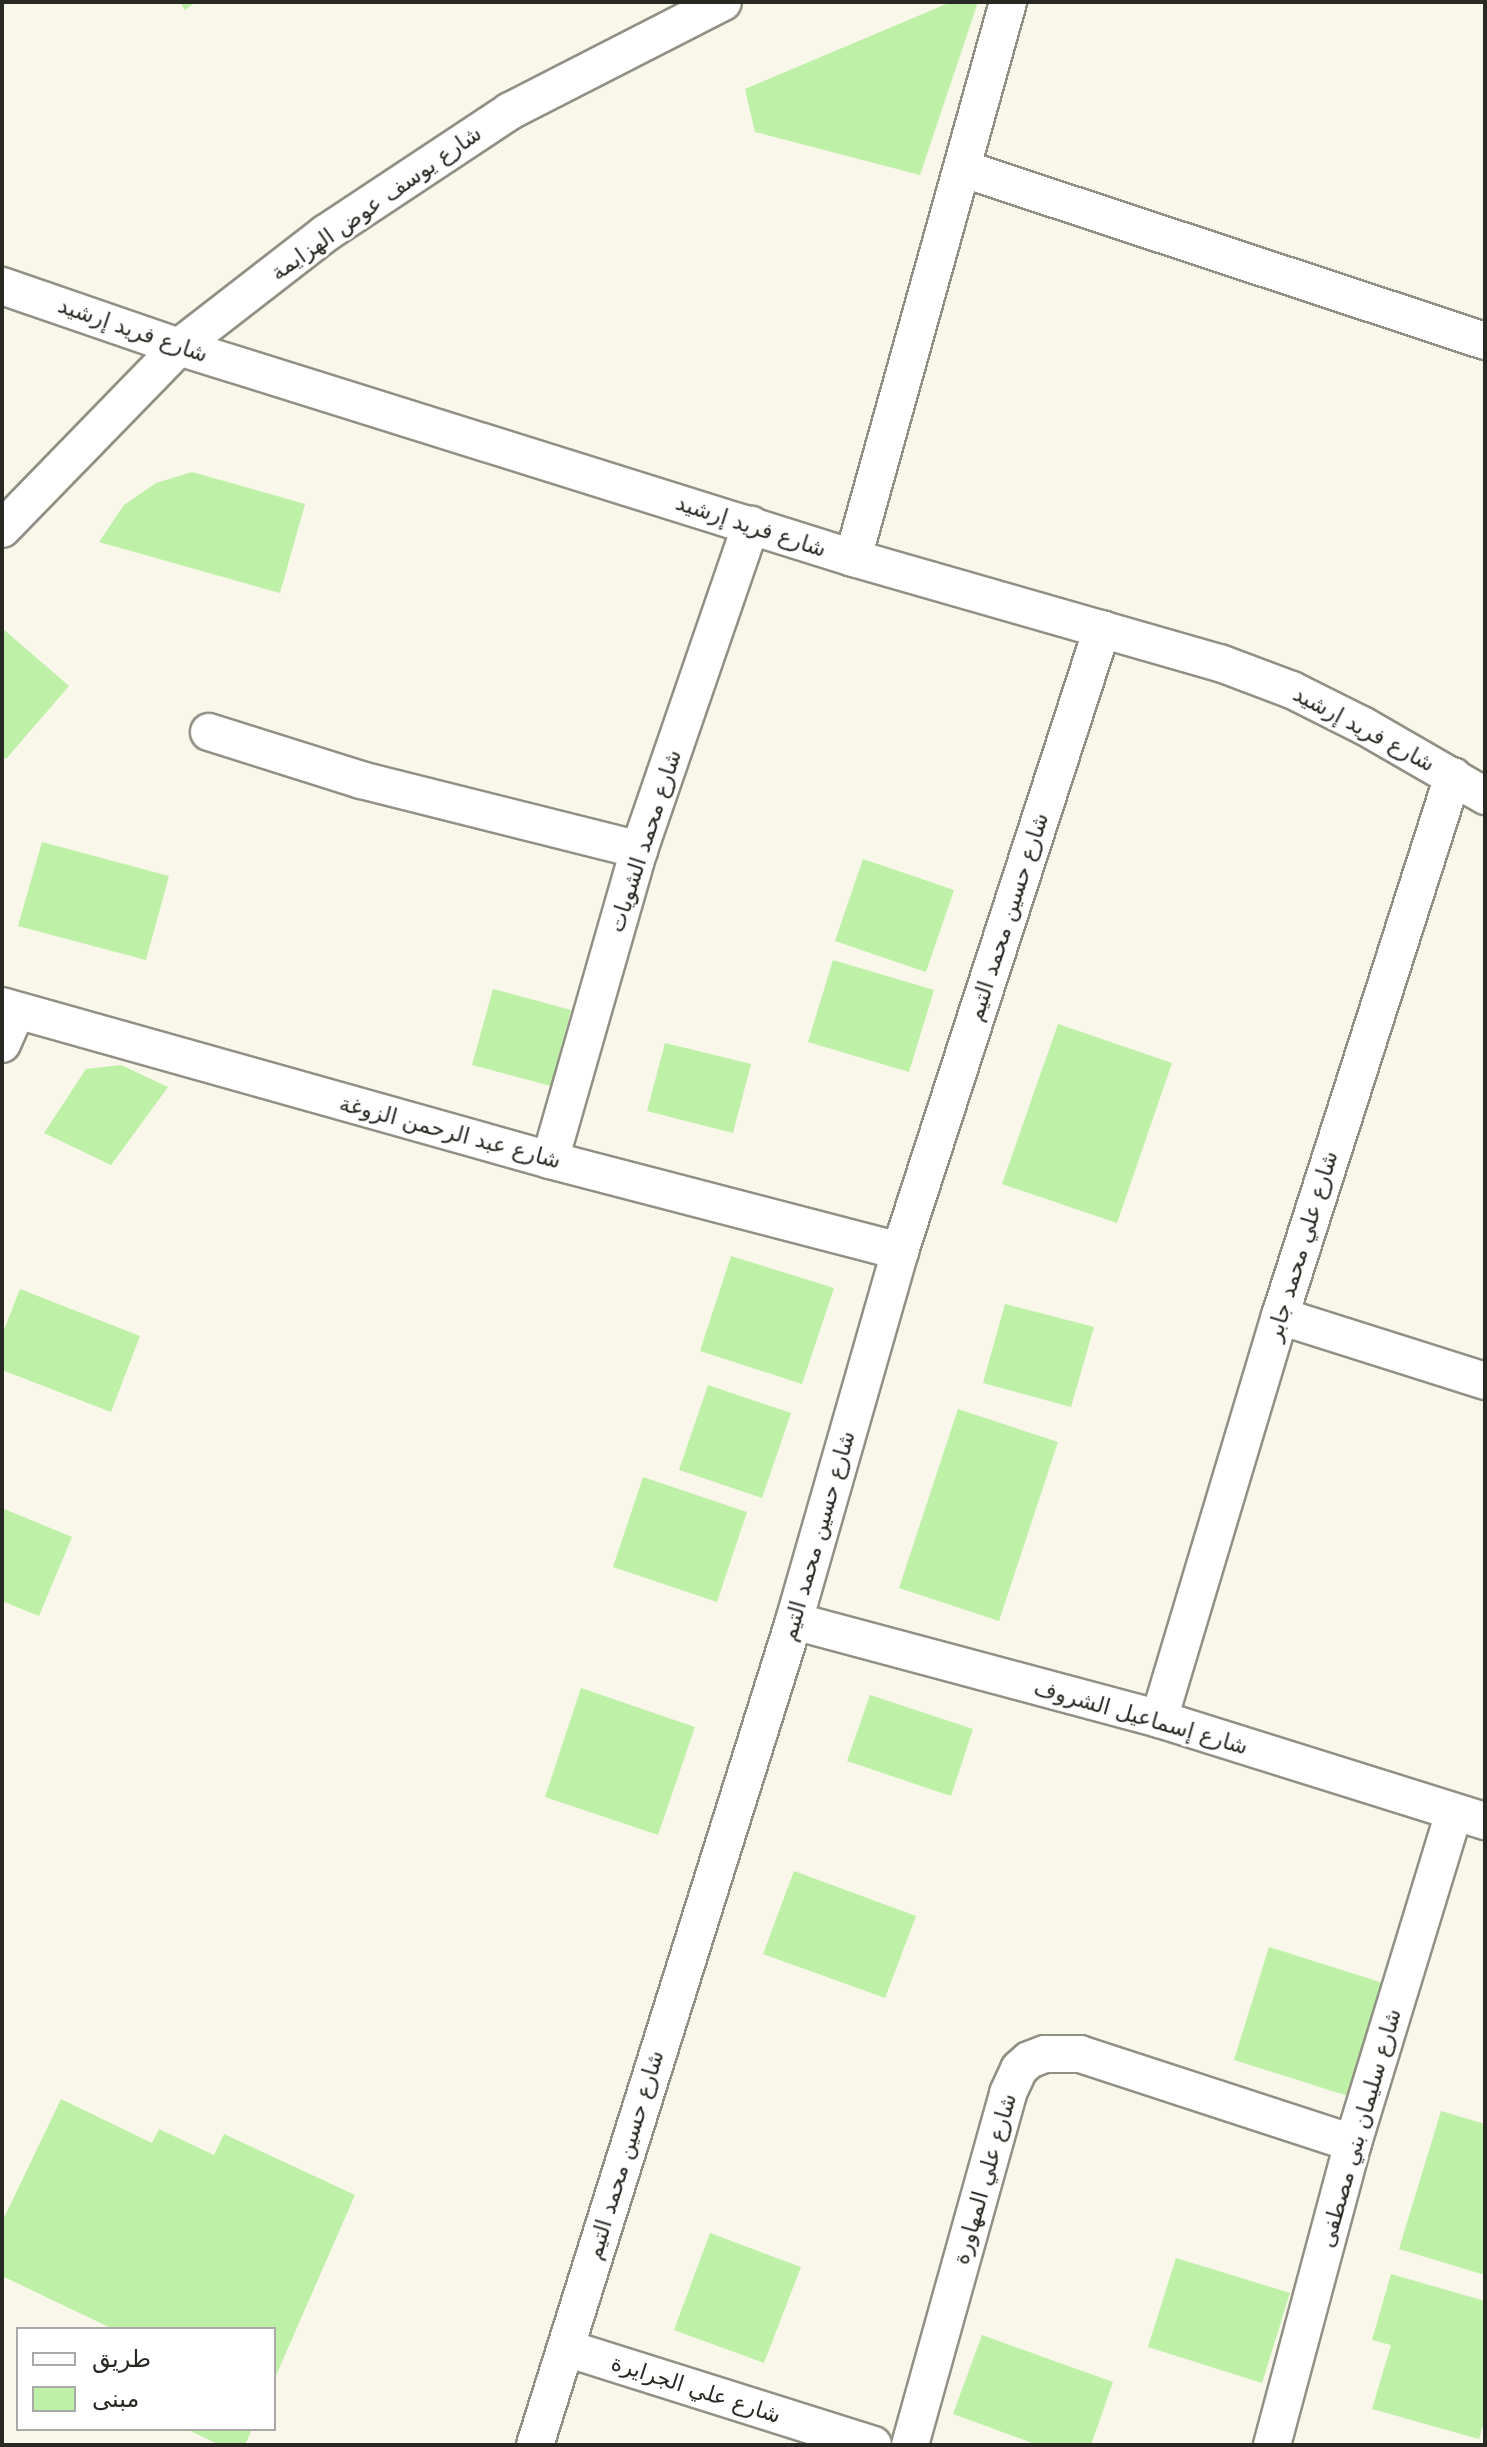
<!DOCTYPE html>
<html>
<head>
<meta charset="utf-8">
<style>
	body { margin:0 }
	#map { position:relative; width:1487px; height:2447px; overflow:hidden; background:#f8f7ea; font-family:"DejaVu Sans",Vazirmatn,sans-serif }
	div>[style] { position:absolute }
	.building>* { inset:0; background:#bef0a7 }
	.roads { filter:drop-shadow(2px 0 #919084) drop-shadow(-2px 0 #919084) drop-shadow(0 2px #919084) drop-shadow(0 -2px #919084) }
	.street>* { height:36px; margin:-18px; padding:0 18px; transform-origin:18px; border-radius:18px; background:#fff }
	span { translate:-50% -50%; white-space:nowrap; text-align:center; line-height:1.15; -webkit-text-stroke:6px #fff; paint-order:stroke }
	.street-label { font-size:22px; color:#292924 }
	.frame { position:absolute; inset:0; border:4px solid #292924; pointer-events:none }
	.legend { position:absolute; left:16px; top:2327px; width:260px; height:104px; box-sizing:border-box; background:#fff; border:2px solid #a9a9a7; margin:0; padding:10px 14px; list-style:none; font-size:24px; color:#292924 }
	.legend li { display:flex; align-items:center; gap:16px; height:40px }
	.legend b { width:40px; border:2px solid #a9a9a7 }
</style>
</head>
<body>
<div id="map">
	<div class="building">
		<i style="clip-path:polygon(180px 2px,196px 2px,185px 10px)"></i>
		<i style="clip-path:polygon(951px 2px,978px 2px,920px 175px,755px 132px,745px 89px)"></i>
		<i style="clip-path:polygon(192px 472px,305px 504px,280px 593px,99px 542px,124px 505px,156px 483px)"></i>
		<i style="clip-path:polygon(2px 628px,69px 686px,6px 759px,2px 756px)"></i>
		<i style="clip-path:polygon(42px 842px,169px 876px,146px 960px,18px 926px)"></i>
		<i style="clip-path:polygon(863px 859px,954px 890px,926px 972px,835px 941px)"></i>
		<i style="clip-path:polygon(833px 960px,934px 990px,909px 1072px,808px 1042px)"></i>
		<i style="clip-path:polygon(493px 989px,571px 1010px,551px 1086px,472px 1065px)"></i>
		<i style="clip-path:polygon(1058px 1024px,1172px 1063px,1117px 1223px,1002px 1184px)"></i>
		<i style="clip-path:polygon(665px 1043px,751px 1064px,733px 1133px,647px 1111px)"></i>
		<i style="clip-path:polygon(121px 1065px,168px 1087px,111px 1165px,44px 1133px,86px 1069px)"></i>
		<i style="clip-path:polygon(731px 1256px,834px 1288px,802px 1384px,700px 1351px)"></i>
		<i style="clip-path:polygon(20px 1289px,140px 1336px,111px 1412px,2px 1370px,2px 1335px)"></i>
		<i style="clip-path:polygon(1005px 1304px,1094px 1327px,1071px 1407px,983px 1383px)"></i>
		<i style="clip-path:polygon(708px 1385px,791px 1413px,762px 1498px,679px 1470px)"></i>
		<i style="clip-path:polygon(958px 1409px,1058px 1442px,999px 1621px,899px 1588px)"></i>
		<i style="clip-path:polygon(643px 1477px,747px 1512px,717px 1602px,613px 1567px)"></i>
		<i style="clip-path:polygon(2px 1508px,72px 1537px,39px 1616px,2px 1601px)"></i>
		<i style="clip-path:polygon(581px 1688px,695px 1727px,658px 1835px,545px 1797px)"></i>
		<i style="clip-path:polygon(870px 1695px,973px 1729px,951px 1796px,847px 1761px)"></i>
		<i style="clip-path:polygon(794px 1871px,916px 1916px,885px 1998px,763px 1954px)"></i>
		<i style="clip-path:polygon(1269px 1947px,1383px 1983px,1348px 2096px,1234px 2060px)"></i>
		<i style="clip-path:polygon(61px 2099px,152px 2143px,159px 2129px,214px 2155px,224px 2134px,355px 2195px,274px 2380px,274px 2329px,113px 2329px,2px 2276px,2px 2222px)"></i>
		<i style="clip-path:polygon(1441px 2111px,1485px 2124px,1485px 2275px,1399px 2249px)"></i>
		<i style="clip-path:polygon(710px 2233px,801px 2267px,764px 2363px,674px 2330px)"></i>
		<i style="clip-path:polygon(1176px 2258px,1290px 2293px,1262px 2383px,1148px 2347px)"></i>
		<i style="clip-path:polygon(1391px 2274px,1485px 2301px,1485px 2418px,1479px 2439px,1372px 2409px,1391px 2345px,1372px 2340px)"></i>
		<i style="clip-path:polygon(982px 2335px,1113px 2382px,1091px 2445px,1038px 2445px,953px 2414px)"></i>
		<i style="clip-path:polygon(186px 2429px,252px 2429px,245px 2445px,220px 2445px)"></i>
	</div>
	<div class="roads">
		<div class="street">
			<i style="left:964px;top:169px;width:549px;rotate:18.27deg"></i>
			<i style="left:2px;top:286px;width:187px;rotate:19deg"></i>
			<i style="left:179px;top:347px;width:706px;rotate:17.38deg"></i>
			<i style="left:853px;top:558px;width:382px;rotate:16deg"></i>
			<i style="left:1220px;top:663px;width:77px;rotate:20.6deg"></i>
			<i style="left:1292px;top:690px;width:80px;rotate:26.6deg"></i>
			<i style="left:1364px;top:726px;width:140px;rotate:30deg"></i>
			<i style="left:2px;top:529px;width:254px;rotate:-45.8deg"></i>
			<i style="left:179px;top:347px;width:186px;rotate:-37.8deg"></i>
			<i style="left:326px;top:233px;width:221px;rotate:-33.5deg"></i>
			<i style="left:510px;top:111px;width:239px;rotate:-27.1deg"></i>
			<i style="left:853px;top:558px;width:577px;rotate:-74.42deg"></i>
			<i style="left:209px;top:732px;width:159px;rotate:17.5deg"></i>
			<i style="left:361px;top:780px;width:287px;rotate:14.1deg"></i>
			<i style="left:2px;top:1006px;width:569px;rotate:15.7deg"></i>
			<i style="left:550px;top:1160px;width:362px;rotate:14.6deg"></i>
			<i style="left:2px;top:1044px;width:35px;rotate:-66deg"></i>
			<i style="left:550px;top:1160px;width:323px;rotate:-74deg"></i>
			<i style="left:639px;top:850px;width:344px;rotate:-71deg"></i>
			<i style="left:1280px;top:1316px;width:215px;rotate:17.6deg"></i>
			<i style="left:794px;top:1621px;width:378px;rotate:15deg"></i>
			<i style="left:1159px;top:1719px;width:342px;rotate:17.4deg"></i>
			<i style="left:1159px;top:1719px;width:421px;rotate:-73.3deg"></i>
			<i style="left:1280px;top:1316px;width:567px;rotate:-72.24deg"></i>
			<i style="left:566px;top:2348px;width:322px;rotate:17.5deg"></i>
			<i style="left:535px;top:2445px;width:864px;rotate:-72.55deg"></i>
			<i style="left:794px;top:1621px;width:385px;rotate:-74deg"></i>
			<i style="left:900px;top:1251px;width:654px;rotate:-72.01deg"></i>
			<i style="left:910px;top:2445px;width:365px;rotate:-74.4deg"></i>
			<i style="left:1008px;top:2093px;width:26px;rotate:-65deg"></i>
			<i style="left:1019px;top:2069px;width:13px;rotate:-42deg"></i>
			<i style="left:1029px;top:2060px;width:17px;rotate:-21deg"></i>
			<i style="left:1045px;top:2054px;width:35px"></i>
			<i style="left:1080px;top:2054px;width:287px;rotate:18.1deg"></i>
			<i style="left:1272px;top:2445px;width:313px;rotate:-75deg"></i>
			<i style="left:1353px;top:2143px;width:345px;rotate:-73deg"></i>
		</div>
	</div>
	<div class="street-label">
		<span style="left:376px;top:203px;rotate:-35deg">شارع يوسف عوض الهزايمة</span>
		<span style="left:133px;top:330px;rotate:19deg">شارع فريد إرشيد</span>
		<span style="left:751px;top:526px;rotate:18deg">شارع فريد إرشيد</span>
		<span style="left:1364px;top:729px;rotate:28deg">شارع فريد إرشيد</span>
		<span style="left:645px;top:841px;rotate:-72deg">شارع محمد الشويات</span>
		<span style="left:1008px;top:917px;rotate:-72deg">شارع حسين محمد التيم</span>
		<span style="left:450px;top:1132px;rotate:15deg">شارع عبد الرحمن الزوغة</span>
		<span style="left:1302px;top:1246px;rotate:-73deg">شارع علي محمد جابر</span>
		<span style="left:818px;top:1536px;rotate:-74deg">شارع حسين محمد التيم</span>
		<span style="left:1141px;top:1717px;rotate:16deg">شارع إسماعيل الشروف</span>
		<span style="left:1360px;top:2128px;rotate:-74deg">شارع سليمان بني مصطفى</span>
		<span style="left:625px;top:2155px;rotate:-73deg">شارع حسين محمد التيم</span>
		<span style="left:985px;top:2179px;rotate:-74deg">شارع علي المهاورة</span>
		<span style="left:696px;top:2389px;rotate:18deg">شارع علي الجرايرة</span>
	</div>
	<div class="frame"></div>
	<ul class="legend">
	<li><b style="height:10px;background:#fff"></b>طريق</li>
	<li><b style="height:22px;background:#bef0a7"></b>مبنى</li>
	</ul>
</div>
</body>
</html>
